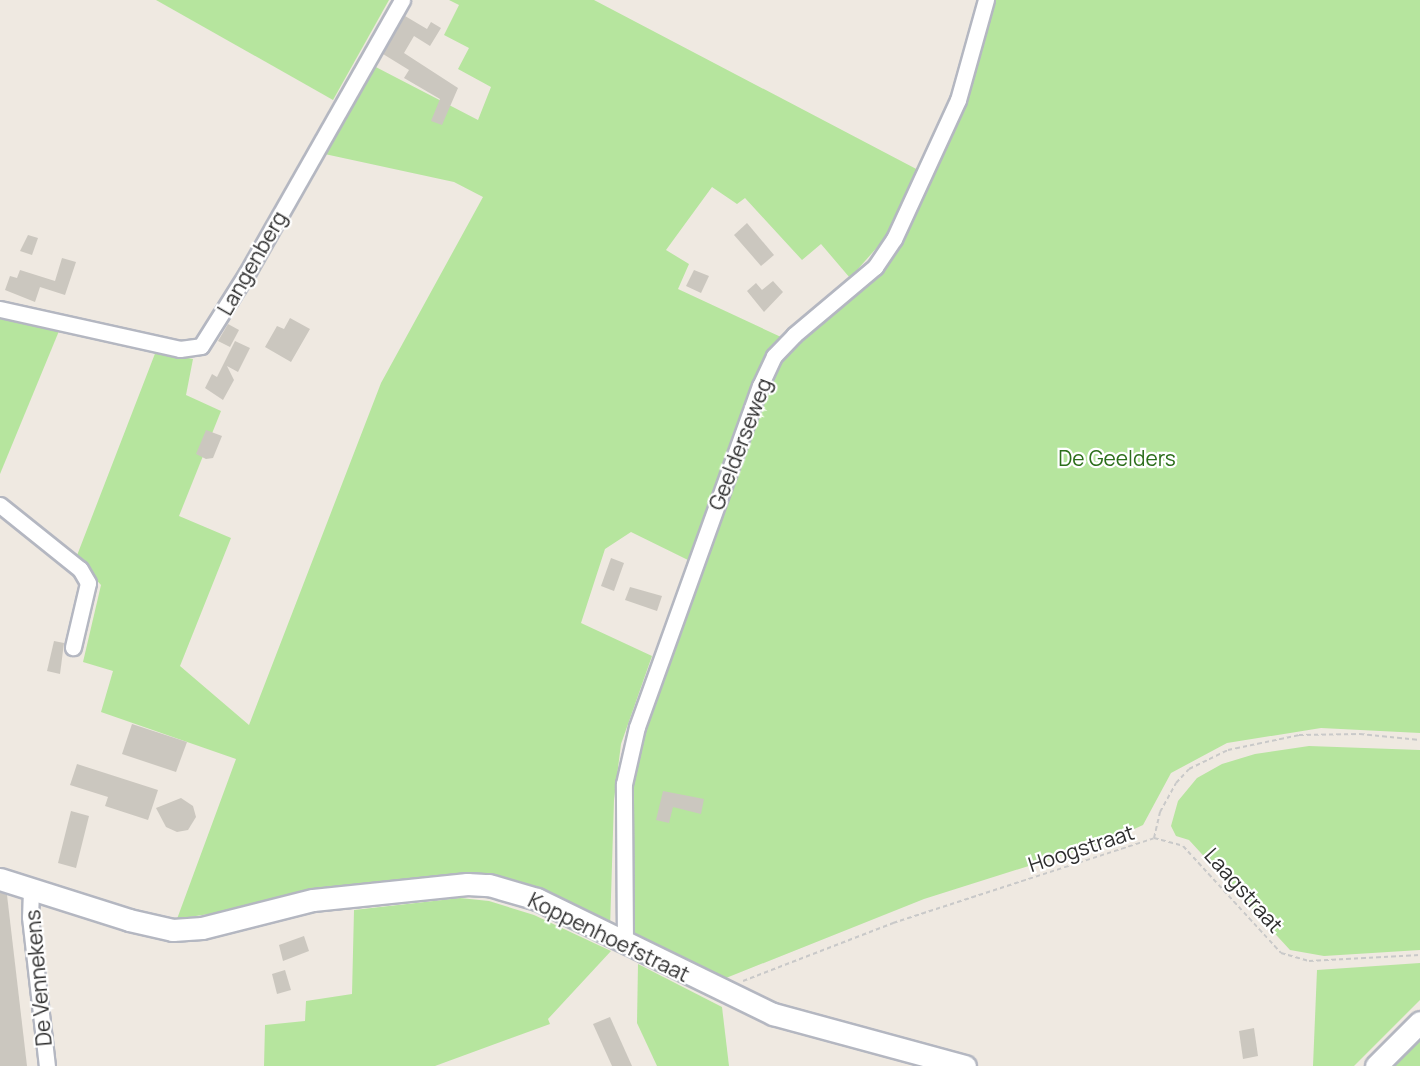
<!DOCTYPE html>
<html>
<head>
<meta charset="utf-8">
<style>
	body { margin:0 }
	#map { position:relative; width:1420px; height:1066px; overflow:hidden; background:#efe9e1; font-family:Manrope,sans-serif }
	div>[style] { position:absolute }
	.green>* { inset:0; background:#b6e59e }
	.building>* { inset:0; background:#cbc7bf }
	.path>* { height:2px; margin-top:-1px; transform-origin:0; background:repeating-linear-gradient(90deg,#c9c9c9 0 4.5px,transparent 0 7.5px) }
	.roads { filter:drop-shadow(2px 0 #b4b7c1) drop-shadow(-2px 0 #b4b7c1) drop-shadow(0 2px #b4b7c1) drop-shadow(0 -2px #b4b7c1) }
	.street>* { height:15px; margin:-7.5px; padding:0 7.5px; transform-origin:7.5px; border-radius:7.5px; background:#fff }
	.secondary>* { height:21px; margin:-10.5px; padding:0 10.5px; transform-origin:10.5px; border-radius:10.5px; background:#fff }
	span { translate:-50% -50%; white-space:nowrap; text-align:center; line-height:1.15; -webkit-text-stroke:4.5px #fff; paint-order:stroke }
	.street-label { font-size:21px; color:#2e2e2e }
	.park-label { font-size:21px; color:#2c6e1b }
</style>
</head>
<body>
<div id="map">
	<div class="green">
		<i style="clip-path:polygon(156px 0,389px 0,333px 100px)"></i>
		<i style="clip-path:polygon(449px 0,594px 0,922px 172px,888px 235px,850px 278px,821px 244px,802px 260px,745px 198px,737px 204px,712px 187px,666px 250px,689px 264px,678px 289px,781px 337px,769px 349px,754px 379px,688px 560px,631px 532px,605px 549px,581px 623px,652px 656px,621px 744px,614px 800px,610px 929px,515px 888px,328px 895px,177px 919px,236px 759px,101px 712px,113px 671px,83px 662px,101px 585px,76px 558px,156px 351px,193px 359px,186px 395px,221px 411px,179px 516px,231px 538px,180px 666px,249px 725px,381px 383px,483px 197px,454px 182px,320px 153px,370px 64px,478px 120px,491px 87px,458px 69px,469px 48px,444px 35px,459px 5px)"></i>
		<i style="clip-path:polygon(989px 0,1420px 0,1420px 733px,1321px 728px,1227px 743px,1171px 773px,1143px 825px,1108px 841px,924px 899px,721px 980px,629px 935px,627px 786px,640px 728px,777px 360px,899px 239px)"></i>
		<i style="clip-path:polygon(0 319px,59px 331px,0 474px)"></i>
		<i style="clip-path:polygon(1309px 746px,1420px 750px,1420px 950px,1324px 956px,1290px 950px,1189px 840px,1176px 836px,1171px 826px,1178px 801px,1197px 778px,1222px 764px,1255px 754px)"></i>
		<i style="clip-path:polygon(460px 898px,489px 901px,534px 915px,611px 951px,548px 1019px,550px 1024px,435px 1066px,264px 1066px,265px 1025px,305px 1021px,306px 1001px,352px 994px,354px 910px)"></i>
		<i style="clip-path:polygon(1420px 963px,1420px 1000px,1354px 1066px,1313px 1066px,1317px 970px)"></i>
		<i style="clip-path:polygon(638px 964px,722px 1007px,729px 1066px,657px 1066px,637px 1023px)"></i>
		<i style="clip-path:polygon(1420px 1034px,1420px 1066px,1391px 1066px)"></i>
	</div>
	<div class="building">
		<i style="clip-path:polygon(405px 16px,427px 29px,431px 22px,441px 28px,430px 46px,414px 36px,404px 53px,458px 88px,442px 125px,431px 121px,440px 99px,404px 78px,409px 70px,383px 54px)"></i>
		<i style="clip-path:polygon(747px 223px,774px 255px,761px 266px,734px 235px)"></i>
		<i style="clip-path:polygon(28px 235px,38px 238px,32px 255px,20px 251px)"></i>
		<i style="clip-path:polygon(62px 258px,76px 262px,65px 295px,40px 287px,35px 302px,5px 290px,10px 276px,17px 278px,20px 270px,55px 281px)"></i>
		<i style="clip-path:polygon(694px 270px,709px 276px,701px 293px,686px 286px)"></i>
		<i style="clip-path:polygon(773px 281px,783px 292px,764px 312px,747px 291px,756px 283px,762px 290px)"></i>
		<i style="clip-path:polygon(290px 318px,310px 329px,291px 362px,265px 347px,277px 326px,284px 329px)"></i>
		<i style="clip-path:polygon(228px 324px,239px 330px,230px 347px,218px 341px)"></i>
		<i style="clip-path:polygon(235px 341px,250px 348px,238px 372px,227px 366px,234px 380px,223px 400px,205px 388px,212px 374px,217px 377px)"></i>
		<i style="clip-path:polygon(206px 430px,222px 436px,213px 458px,206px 459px,196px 454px)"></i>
		<i style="clip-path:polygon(611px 558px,624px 563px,614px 591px,601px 586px)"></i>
		<i style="clip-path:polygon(630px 587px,662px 596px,657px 611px,625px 600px)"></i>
		<i style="clip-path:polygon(54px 641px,64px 643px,60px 674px,47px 671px)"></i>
		<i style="clip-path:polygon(132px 724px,187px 742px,176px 772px,122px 754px)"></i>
		<i style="clip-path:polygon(77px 764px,158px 790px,148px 820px,105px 806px,108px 797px,70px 785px)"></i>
		<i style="clip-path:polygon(663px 791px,704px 799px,701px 814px,673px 807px,669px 823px,656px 820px)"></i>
		<i style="clip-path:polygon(181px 798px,193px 806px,196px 817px,188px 830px,177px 832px,166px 827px,156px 808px)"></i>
		<i style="clip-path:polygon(71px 811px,89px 816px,76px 868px,58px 863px)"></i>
		<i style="clip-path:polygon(0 892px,7px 895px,27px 1066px,0 1066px)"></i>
		<i style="clip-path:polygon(304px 936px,309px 951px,283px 961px,279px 945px)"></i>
		<i style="clip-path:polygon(285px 970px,291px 990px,277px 994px,272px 974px)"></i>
		<i style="clip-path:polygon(610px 1017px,632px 1066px,612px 1066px,593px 1024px)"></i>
		<i style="clip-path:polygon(1254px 1028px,1258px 1056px,1243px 1059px,1239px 1031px)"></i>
	</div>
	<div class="path">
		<i style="left:1154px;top:838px;width:27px;rotate:-77deg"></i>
		<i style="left:1160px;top:812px;width:33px;rotate:-61deg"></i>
		<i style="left:1176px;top:783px;width:19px;rotate:-47deg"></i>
		<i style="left:1189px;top:769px;width:43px;rotate:-26deg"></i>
		<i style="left:1228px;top:750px;width:73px;rotate:-11.9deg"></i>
		<i style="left:1299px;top:735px;width:61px;rotate:-0.9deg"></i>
		<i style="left:1360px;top:734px;width:60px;rotate:5.7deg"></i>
		<i style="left:1154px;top:838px;width:30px;rotate:15deg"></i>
		<i style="left:1183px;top:846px;width:145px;rotate:47.5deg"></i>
		<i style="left:1281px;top:953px;width:29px;rotate:16deg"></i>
		<i style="left:1309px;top:961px;width:111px;rotate:-3.1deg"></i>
		<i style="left:743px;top:981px;width:161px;rotate:-21.1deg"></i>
		<i style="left:893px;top:923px;width:274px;rotate:-18deg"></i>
	</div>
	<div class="roads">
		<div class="street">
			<i style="left:0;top:309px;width:184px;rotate:12.5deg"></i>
			<i style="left:180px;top:349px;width:21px;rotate:-8deg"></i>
			<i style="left:201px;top:346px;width:86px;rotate:-57.8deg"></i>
			<i style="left:247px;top:273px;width:314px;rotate:-60.4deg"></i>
			<i style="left:0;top:505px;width:102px;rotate:38.7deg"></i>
			<i style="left:80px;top:569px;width:16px;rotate:60deg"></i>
			<i style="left:88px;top:583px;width:66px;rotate:103.2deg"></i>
			<i style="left:31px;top:890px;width:27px;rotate:92deg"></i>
			<i style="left:30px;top:917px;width:150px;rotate:83.5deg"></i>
			<i style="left:625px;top:944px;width:160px;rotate:-90.4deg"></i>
			<i style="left:624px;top:784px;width:58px;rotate:-77.2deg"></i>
			<i style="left:637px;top:727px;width:363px;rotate:-70.2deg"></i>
			<i style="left:760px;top:386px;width:33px;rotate:-65deg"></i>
			<i style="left:774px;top:356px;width:29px;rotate:-46deg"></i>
			<i style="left:794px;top:335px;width:106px;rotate:-40deg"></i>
			<i style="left:875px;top:267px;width:34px;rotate:-56deg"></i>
			<i style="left:894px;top:239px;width:153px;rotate:-65.3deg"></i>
			<i style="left:958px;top:100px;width:104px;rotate:-74.4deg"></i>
		</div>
		<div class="secondary">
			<i style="left:0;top:879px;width:135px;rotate:17.6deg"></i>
			<i style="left:129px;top:920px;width:45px;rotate:12.8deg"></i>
			<i style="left:173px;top:930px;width:29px;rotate:-4deg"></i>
			<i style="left:202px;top:928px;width:114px;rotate:-14.2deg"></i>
			<i style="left:313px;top:900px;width:155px;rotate:-5.9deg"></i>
			<i style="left:467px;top:884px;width:22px;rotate:3deg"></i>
			<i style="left:489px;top:885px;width:50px;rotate:16.3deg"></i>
			<i style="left:537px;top:899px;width:263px;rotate:26deg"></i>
			<i style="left:773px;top:1014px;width:199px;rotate:15.2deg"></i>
			<i style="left:1376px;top:1066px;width:62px;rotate:-45deg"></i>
		</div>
	</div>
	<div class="street-label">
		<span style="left:252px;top:263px;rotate:-60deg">Langenberg</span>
		<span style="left:740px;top:444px;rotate:-69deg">Geelderseweg</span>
		<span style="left:1081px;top:848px;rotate:-18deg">Hoogstraat</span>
		<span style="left:1244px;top:890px;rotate:48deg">Laagstraat</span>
		<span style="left:609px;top:937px;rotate:26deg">Koppenhoefstraat</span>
		<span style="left:38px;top:978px;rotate:-95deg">De Vennekens</span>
	</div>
	<div class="park-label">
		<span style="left:1117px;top:458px">De Geelders</span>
	</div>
</div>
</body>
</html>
